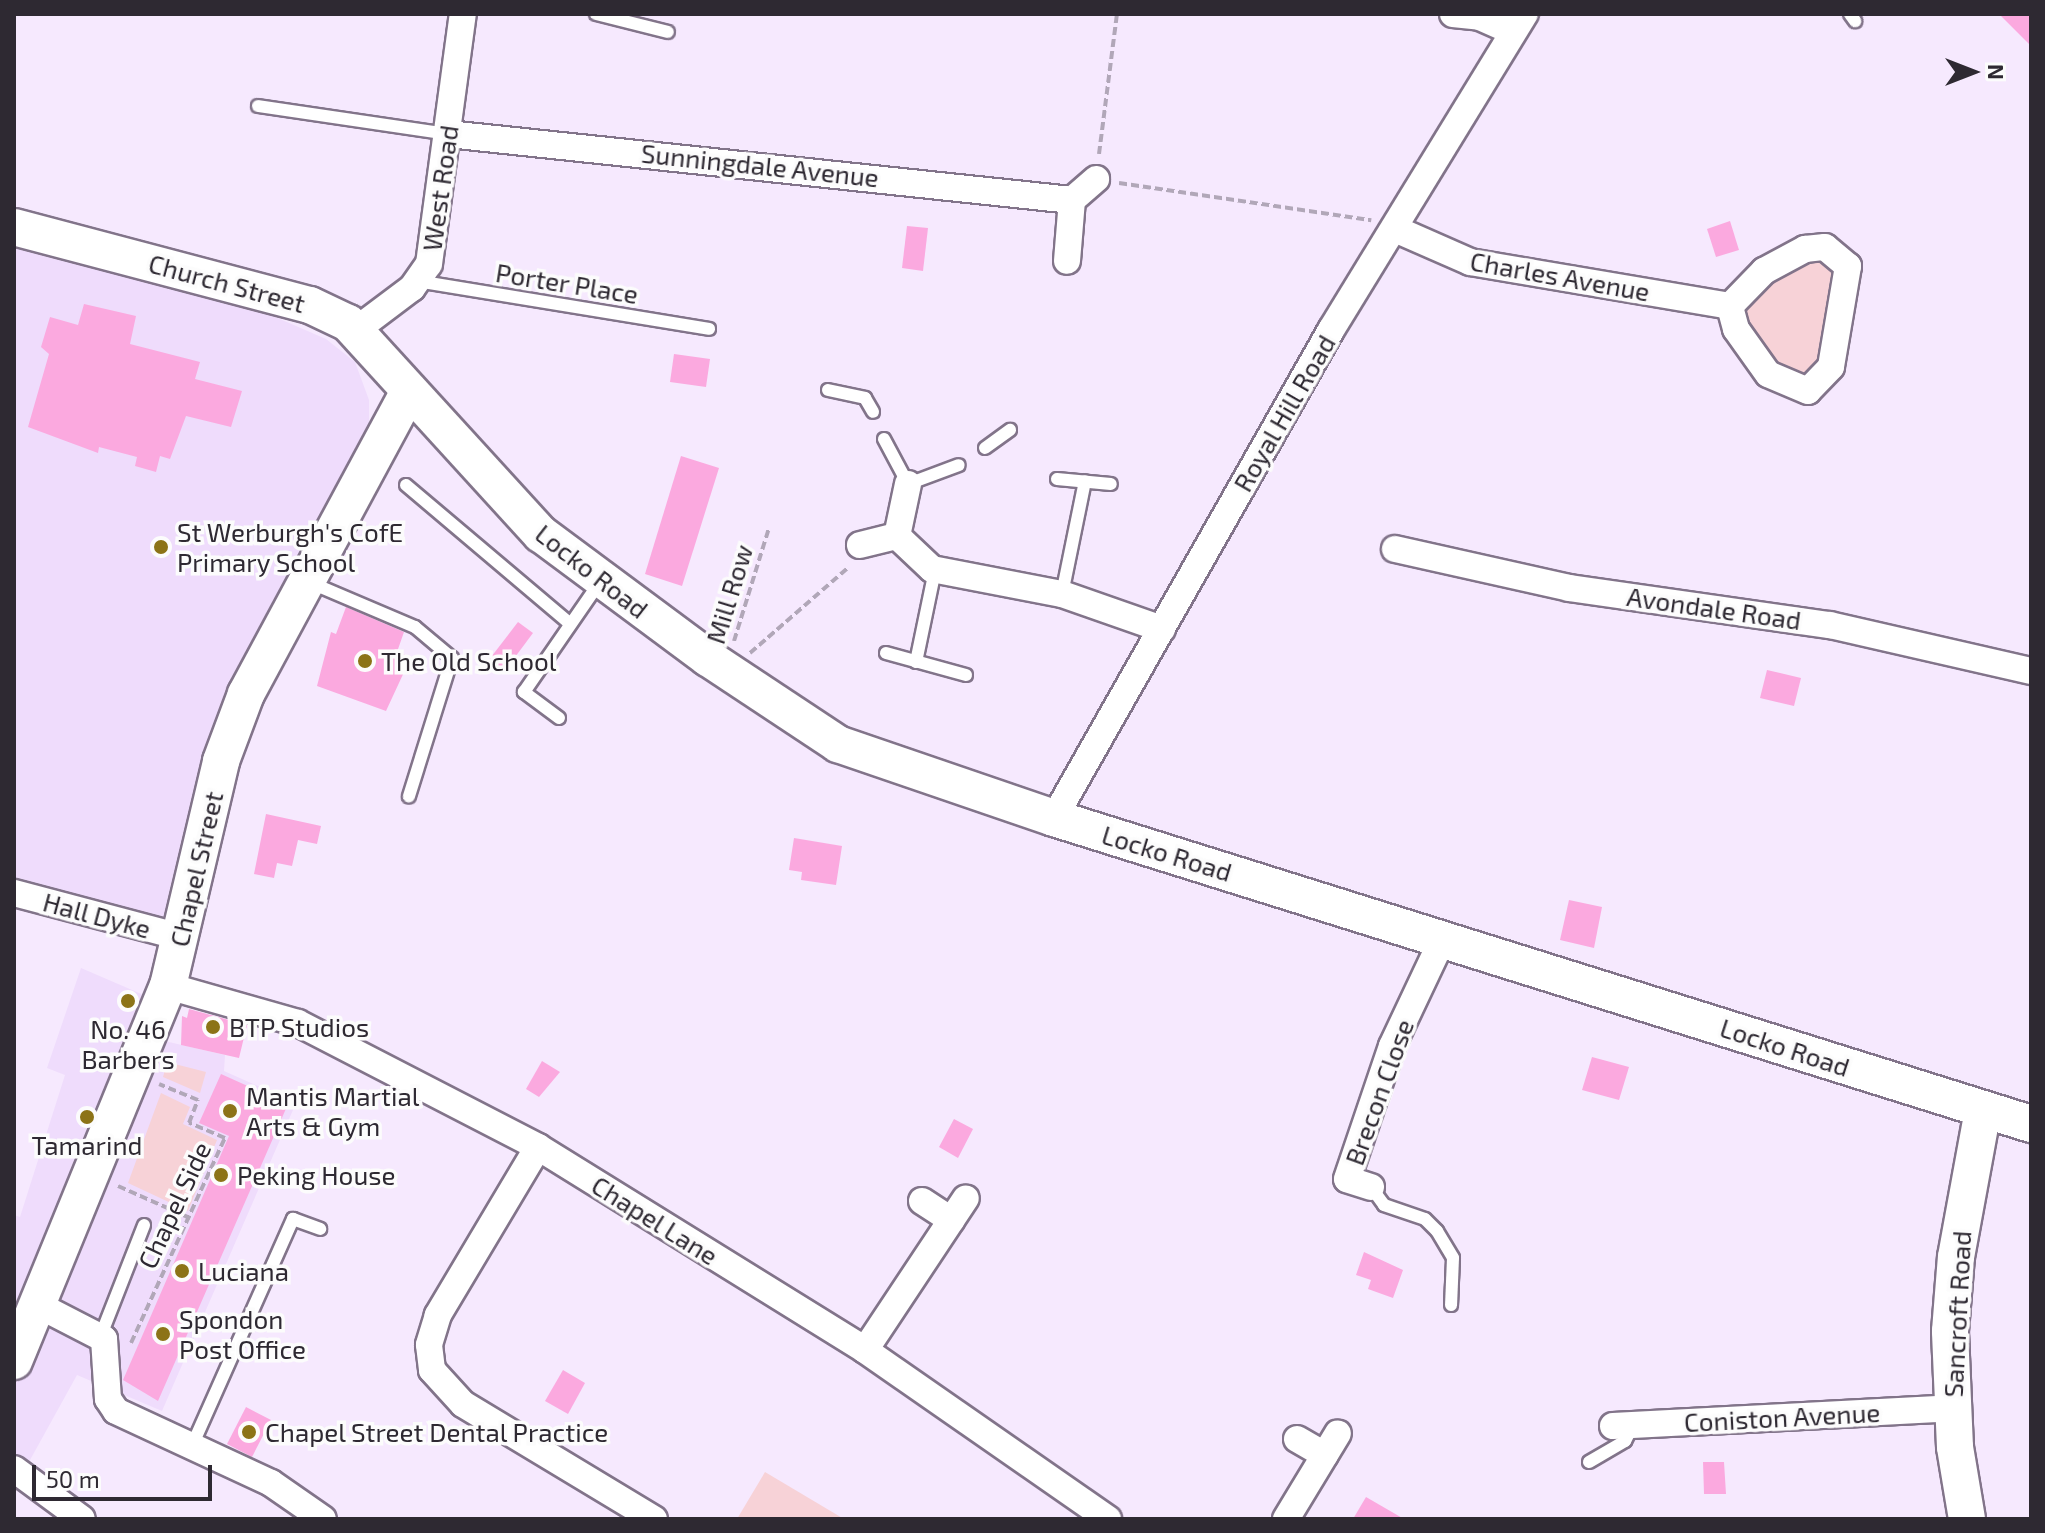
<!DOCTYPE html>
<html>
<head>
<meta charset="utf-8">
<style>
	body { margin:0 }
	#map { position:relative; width:2045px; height:1533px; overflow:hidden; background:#f6e9fe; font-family:"Exo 2",sans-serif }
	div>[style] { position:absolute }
	.built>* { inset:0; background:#efdcfc }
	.green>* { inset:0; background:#f7d2d7 }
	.building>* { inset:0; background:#fba9df }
	.path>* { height:4px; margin-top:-2px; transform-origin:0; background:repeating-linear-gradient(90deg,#b1a7b8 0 8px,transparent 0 12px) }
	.roads { filter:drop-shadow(2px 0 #82748a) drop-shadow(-2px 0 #82748a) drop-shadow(0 2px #82748a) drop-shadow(0 -2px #82748a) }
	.lane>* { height:12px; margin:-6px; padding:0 6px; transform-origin:6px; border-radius:6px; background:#fff }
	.street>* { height:26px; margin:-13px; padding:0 13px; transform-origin:13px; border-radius:13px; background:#fff }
	.secondary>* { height:36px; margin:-18px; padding:0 18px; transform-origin:18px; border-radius:18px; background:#fff }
	.dots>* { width:22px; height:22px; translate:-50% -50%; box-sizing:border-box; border:4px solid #fcfcfc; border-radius:50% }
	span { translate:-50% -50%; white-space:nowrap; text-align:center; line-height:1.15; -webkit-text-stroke:7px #fcfcfc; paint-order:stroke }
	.street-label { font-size:26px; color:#2e2932 }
	.poi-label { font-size:26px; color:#2e2932 }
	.left { translate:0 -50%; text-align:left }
	.frame { position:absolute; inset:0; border:16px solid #2e2932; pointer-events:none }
	.north { position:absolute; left:1933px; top:32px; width:80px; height:80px; -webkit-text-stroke:6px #fcfcfc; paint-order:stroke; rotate:90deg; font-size:22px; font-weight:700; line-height:32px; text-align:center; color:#2e2932 }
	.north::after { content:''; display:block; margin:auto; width:28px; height:36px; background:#2e2932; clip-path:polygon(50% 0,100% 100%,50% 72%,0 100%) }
	.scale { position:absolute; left:32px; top:1465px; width:180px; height:36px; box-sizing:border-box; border:4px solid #2e2932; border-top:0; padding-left:10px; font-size:24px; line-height:28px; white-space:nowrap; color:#2e2932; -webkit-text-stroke:6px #fcfcfc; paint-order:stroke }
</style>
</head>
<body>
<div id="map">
	<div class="built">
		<i style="clip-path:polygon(14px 248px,266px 313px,326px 339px,355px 362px,369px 400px,369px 425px,165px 929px,14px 888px)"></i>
		<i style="clip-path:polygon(81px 968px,146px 996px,130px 1033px,225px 1055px,224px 1071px,296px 1103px,162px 1411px,77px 1375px,14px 1489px,14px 1215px,20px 1217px,65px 1075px,47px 1068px)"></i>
	</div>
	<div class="green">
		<i style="clip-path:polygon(1813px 256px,1836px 269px,1816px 376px,1785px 374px,1751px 334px,1745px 310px,1759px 286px)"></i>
		<i style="clip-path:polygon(167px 1062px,206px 1072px,200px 1093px,163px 1077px)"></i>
		<i style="clip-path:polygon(161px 1093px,190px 1107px,183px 1124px,217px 1140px,188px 1211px,128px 1183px)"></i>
		<i style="clip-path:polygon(765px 1472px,844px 1519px,737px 1519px)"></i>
	</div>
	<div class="building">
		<i style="clip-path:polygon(1999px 14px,2031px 14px,2031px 46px)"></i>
		<i style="clip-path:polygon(1730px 221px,1739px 250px,1716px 257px,1707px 229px)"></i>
		<i style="clip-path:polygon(907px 226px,928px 228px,923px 271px,902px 268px)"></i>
		<i style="clip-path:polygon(84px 304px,136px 316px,130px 344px,200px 362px,195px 379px,242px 391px,231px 427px,186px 416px,170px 459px,160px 456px,156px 472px,135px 466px,137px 457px,99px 447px,98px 453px,28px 427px,49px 354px,41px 347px,50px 317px,78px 325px)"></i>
		<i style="clip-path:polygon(674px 354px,710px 359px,706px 387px,670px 382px)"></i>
		<i style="clip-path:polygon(681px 456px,719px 468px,682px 586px,645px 574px)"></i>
		<i style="clip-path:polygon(346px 607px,404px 632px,397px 652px,411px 657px,386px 711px,317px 686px,331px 632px,336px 634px)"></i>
		<i style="clip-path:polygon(518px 622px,533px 633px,504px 672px,488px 661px)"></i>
		<i style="clip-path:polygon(1767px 670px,1801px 678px,1794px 706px,1760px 698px)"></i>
		<i style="clip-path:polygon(266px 814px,321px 826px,317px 844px,298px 840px,292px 866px,277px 863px,274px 878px,254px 874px)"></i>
		<i style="clip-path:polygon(794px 838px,842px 846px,836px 885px,801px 880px,802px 872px,789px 870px)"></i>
		<i style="clip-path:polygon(1569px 900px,1602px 907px,1594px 948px,1560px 940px)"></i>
		<i style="clip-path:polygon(189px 1009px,247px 1025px,239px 1058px,181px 1045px,182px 1016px,187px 1018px)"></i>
		<i style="clip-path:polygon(1592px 1057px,1629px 1067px,1619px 1100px,1582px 1090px)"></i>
		<i style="clip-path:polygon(542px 1061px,560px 1072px,539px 1097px,526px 1089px)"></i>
		<i style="clip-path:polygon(221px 1074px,288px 1104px,158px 1401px,123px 1380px,229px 1136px,199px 1123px)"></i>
		<i style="clip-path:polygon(954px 1119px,973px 1129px,958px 1158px,939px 1147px)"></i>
		<i style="clip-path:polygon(1364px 1252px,1403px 1270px,1393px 1298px,1368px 1289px,1371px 1280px,1356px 1275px)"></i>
		<i style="clip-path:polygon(563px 1370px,585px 1383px,568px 1414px,545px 1401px)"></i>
		<i style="clip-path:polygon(246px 1407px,271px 1420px,252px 1457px,227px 1444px)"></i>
		<i style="clip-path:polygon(1703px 1462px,1724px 1462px,1726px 1494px,1704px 1494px)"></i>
		<i style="clip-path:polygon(1366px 1497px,1404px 1519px,1353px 1519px)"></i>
	</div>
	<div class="path">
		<i style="left:1099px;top:154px;width:141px;rotate:-82.7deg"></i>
		<i style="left:1119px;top:183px;width:255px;rotate:8.4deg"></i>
		<i style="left:734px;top:641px;width:118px;rotate:-72.8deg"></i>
		<i style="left:750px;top:653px;width:131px;rotate:-41deg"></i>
		<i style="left:118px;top:1186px;width:79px;rotate:24deg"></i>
		<i style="left:131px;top:1343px;width:226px;rotate:-65.4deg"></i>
		<i style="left:225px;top:1138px;width:39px;rotate:-157deg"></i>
		<i style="left:189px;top:1123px;width:25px;rotate:-69deg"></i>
		<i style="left:198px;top:1100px;width:42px;rotate:-157.7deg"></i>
	</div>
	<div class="roads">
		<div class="lane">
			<i style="left:596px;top:14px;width:74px;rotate:14deg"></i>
			<i style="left:1850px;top:14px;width:9px;rotate:54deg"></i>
			<i style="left:258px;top:106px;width:192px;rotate:8.4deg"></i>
			<i style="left:417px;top:281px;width:296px;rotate:9.3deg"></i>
			<i style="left:828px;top:390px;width:38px;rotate:12deg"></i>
			<i style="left:865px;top:398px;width:16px;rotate:60deg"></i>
			<i style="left:884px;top:439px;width:51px;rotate:61.9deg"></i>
			<i style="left:908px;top:484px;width:54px;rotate:-20.4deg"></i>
			<i style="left:985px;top:448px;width:31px;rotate:-36deg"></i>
			<i style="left:1057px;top:479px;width:54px;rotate:5.3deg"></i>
			<i style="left:406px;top:485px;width:212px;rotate:40.2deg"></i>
			<i style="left:309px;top:582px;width:115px;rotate:23deg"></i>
			<i style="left:415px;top:627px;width:48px;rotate:40deg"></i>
			<i style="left:452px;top:658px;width:145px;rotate:107.3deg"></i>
			<i style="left:1062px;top:594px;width:115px;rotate:-78.5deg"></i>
			<i style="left:886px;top:653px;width:83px;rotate:15.4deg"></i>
			<i style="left:916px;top:662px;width:94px;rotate:-78.3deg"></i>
			<i style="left:559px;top:718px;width:44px;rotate:-143.4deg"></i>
			<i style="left:524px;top:692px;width:134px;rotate:-55.4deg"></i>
			<i style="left:1371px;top:1187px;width:22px;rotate:54deg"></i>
			<i style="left:1384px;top:1205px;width:43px;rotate:18.9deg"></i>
			<i style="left:1425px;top:1219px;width:17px;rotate:45deg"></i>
			<i style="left:1437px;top:1231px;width:31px;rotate:59deg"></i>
			<i style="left:1453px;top:1258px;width:47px;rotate:92.4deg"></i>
			<i style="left:101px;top:1335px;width:118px;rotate:-68.6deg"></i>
			<i style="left:191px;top:1448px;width:251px;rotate:-66deg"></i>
			<i style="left:293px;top:1219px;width:29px;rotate:20deg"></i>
			<i style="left:1589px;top:1462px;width:42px;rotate:-30.3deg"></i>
			<i style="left:1625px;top:1441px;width:18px;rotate:-63deg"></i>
		</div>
		<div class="street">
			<i style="left:1453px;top:14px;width:27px;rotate:6deg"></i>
			<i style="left:1480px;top:17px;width:36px;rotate:24deg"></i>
			<i style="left:448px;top:134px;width:627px;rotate:6.04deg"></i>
			<i style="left:1072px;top:200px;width:61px;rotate:94.7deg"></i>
			<i style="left:1072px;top:200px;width:32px;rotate:-41deg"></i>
			<i style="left:1395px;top:229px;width:82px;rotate:23.7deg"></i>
			<i style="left:1470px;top:262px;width:264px;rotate:9.6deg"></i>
			<i style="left:1730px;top:306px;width:49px;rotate:-45.8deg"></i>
			<i style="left:1764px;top:271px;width:47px;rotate:-28.2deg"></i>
			<i style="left:1805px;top:249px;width:20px;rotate:-6deg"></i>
			<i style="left:1825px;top:247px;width:30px;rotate:40deg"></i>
			<i style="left:1848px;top:266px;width:102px;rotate:99.6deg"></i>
			<i style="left:1831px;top:367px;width:33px;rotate:134deg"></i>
			<i style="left:1808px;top:391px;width:43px;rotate:-157deg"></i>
			<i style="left:1768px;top:374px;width:55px;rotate:-125.4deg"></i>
			<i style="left:1736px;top:329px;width:24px;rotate:-105deg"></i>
			<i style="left:356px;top:330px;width:70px;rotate:-36.9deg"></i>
			<i style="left:412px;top:288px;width:29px;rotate:-55deg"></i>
			<i style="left:429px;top:264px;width:252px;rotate:-82.3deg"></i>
			<i style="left:908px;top:484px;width:53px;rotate:101.9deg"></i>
			<i style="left:897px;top:536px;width:48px;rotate:43.3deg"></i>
			<i style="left:932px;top:569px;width:132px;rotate:10.9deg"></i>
			<i style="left:1062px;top:594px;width:106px;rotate:19.3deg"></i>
			<i style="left:860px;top:545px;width:38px;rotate:-14deg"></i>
			<i style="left:1395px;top:549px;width:178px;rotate:12.6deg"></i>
			<i style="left:1569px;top:588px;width:264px;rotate:8.1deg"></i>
			<i style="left:1830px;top:625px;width:206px;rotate:12.9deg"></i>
			<i style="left:1054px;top:818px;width:561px;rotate:-60.42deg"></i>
			<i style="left:1331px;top:330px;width:371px;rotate:-58.5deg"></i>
			<i style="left:14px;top:893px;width:172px;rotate:14.8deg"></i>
			<i style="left:168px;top:986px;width:135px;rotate:15.9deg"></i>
			<i style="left:298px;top:1023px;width:270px;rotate:27.3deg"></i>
			<i style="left:538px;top:1147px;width:385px;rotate:31.8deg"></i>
			<i style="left:865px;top:1350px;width:296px;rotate:34.8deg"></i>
			<i style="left:538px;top:1147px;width:196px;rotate:120.8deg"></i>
			<i style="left:438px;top:1315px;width:31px;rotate:107deg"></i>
			<i style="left:429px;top:1345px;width:25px;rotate:83deg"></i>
			<i style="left:432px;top:1370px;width:46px;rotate:47.6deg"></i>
			<i style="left:463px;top:1404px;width:223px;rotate:31.1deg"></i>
			<i style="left:1371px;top:1187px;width:25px;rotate:-162deg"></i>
			<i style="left:1347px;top:1179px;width:140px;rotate:-71.3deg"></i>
			<i style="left:1392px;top:1046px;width:119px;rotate:-64.7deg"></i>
			<i style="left:922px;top:1201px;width:35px;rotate:33deg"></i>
			<i style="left:40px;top:1306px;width:72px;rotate:27.3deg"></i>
			<i style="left:104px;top:1339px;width:60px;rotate:86.2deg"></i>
			<i style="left:108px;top:1399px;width:14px;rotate:56deg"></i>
			<i style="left:116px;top:1411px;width:171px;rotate:24.9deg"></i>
			<i style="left:271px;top:1483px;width:63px;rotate:34.7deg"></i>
			<i style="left:865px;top:1350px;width:182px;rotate:-56.4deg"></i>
			<i style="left:1613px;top:1426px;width:339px;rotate:-3deg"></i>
			<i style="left:1297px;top:1439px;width:32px;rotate:30deg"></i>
			<i style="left:14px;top:1469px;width:84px;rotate:36.3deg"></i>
			<i style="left:1286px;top:1519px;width:100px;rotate:-58.8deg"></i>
		</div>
		<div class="secondary">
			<i style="left:14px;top:227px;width:306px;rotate:14.8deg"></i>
			<i style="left:310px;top:305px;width:42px;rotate:25.3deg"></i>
			<i style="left:348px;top:323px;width:286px;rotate:47.6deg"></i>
			<i style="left:541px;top:534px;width:208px;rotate:36.6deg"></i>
			<i style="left:708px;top:658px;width:156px;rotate:33.5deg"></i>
			<i style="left:838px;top:744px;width:228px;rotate:18.9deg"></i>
			<i style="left:1054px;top:818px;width:1024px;rotate:17.39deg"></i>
			<i style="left:14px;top:1361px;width:405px;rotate:-67.7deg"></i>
			<i style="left:168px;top:986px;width:231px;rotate:-76.7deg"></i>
			<i style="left:221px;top:761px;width:72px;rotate:-69.5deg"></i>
			<i style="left:246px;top:694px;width:344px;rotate:-61.7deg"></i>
			<i style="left:1967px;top:1519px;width:73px;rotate:-99.5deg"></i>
			<i style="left:1955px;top:1447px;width:116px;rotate:-92.5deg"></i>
			<i style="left:1950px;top:1331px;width:74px;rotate:-85.4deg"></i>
			<i style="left:1956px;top:1257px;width:149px;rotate:-79.6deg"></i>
		</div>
	</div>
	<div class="dots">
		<i style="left:161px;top:547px;background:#8c7317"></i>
		<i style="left:365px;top:661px;background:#8c7317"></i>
		<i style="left:128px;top:1001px;background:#8c7317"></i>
		<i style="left:213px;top:1027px;background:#8c7317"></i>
		<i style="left:230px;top:1111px;background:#8c7317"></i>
		<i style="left:87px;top:1117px;background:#8c7317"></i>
		<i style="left:221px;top:1175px;background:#8c7317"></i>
		<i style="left:182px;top:1271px;background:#8c7317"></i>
		<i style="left:163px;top:1334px;background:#8c7317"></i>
		<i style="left:249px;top:1432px;background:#8c7317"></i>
	</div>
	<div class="street-label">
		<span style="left:760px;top:165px;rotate:6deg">Sunningdale Avenue</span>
		<span style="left:440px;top:188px;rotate:-82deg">West Road</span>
		<span style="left:1560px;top:276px;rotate:10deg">Charles Avenue</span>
		<span style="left:227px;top:283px;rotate:15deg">Church Street</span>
		<span style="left:567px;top:283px;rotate:9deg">Porter Place</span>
		<span style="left:1284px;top:413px;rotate:-60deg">Royal Hill Road</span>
		<span style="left:592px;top:571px;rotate:38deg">Locko Road</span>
		<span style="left:729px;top:594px;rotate:-73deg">Mill Row</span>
		<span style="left:1714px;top:608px;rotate:8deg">Avondale Road</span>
		<span style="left:1167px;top:853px;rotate:17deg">Locko Road</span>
		<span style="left:196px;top:869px;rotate:-77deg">Chapel Street</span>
		<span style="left:97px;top:915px;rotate:15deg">Hall Dyke</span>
		<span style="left:1785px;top:1047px;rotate:18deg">Locko Road</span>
		<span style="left:1379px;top:1092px;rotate:-70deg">Brecon Close</span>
		<span style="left:174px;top:1205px;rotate:-65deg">Chapel Side</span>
		<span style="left:655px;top:1220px;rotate:32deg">Chapel Lane</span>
		<span style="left:1957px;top:1314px;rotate:-87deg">Sancroft Road</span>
		<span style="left:1782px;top:1417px;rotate:-3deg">Coniston Avenue</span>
	</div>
	<div class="poi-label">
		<span class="left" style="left:177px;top:547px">St Werburgh's CofE<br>Primary School</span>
		<span class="left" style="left:381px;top:661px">The Old School</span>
		<span class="left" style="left:229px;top:1027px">BTP Studios</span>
		<span style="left:128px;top:1044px">No. 46<br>Barbers</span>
		<span class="left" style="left:246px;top:1111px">Mantis Martial<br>Arts &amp; Gym</span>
		<span style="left:87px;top:1145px">Tamarind</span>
		<span class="left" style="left:237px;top:1175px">Peking House</span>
		<span class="left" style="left:198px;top:1271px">Luciana</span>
		<span class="left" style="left:179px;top:1334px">Spondon<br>Post Office</span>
		<span class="left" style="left:265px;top:1432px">Chapel Street Dental Practice</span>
	</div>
	<div class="frame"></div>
	<div class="north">N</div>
	<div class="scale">50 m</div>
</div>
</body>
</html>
